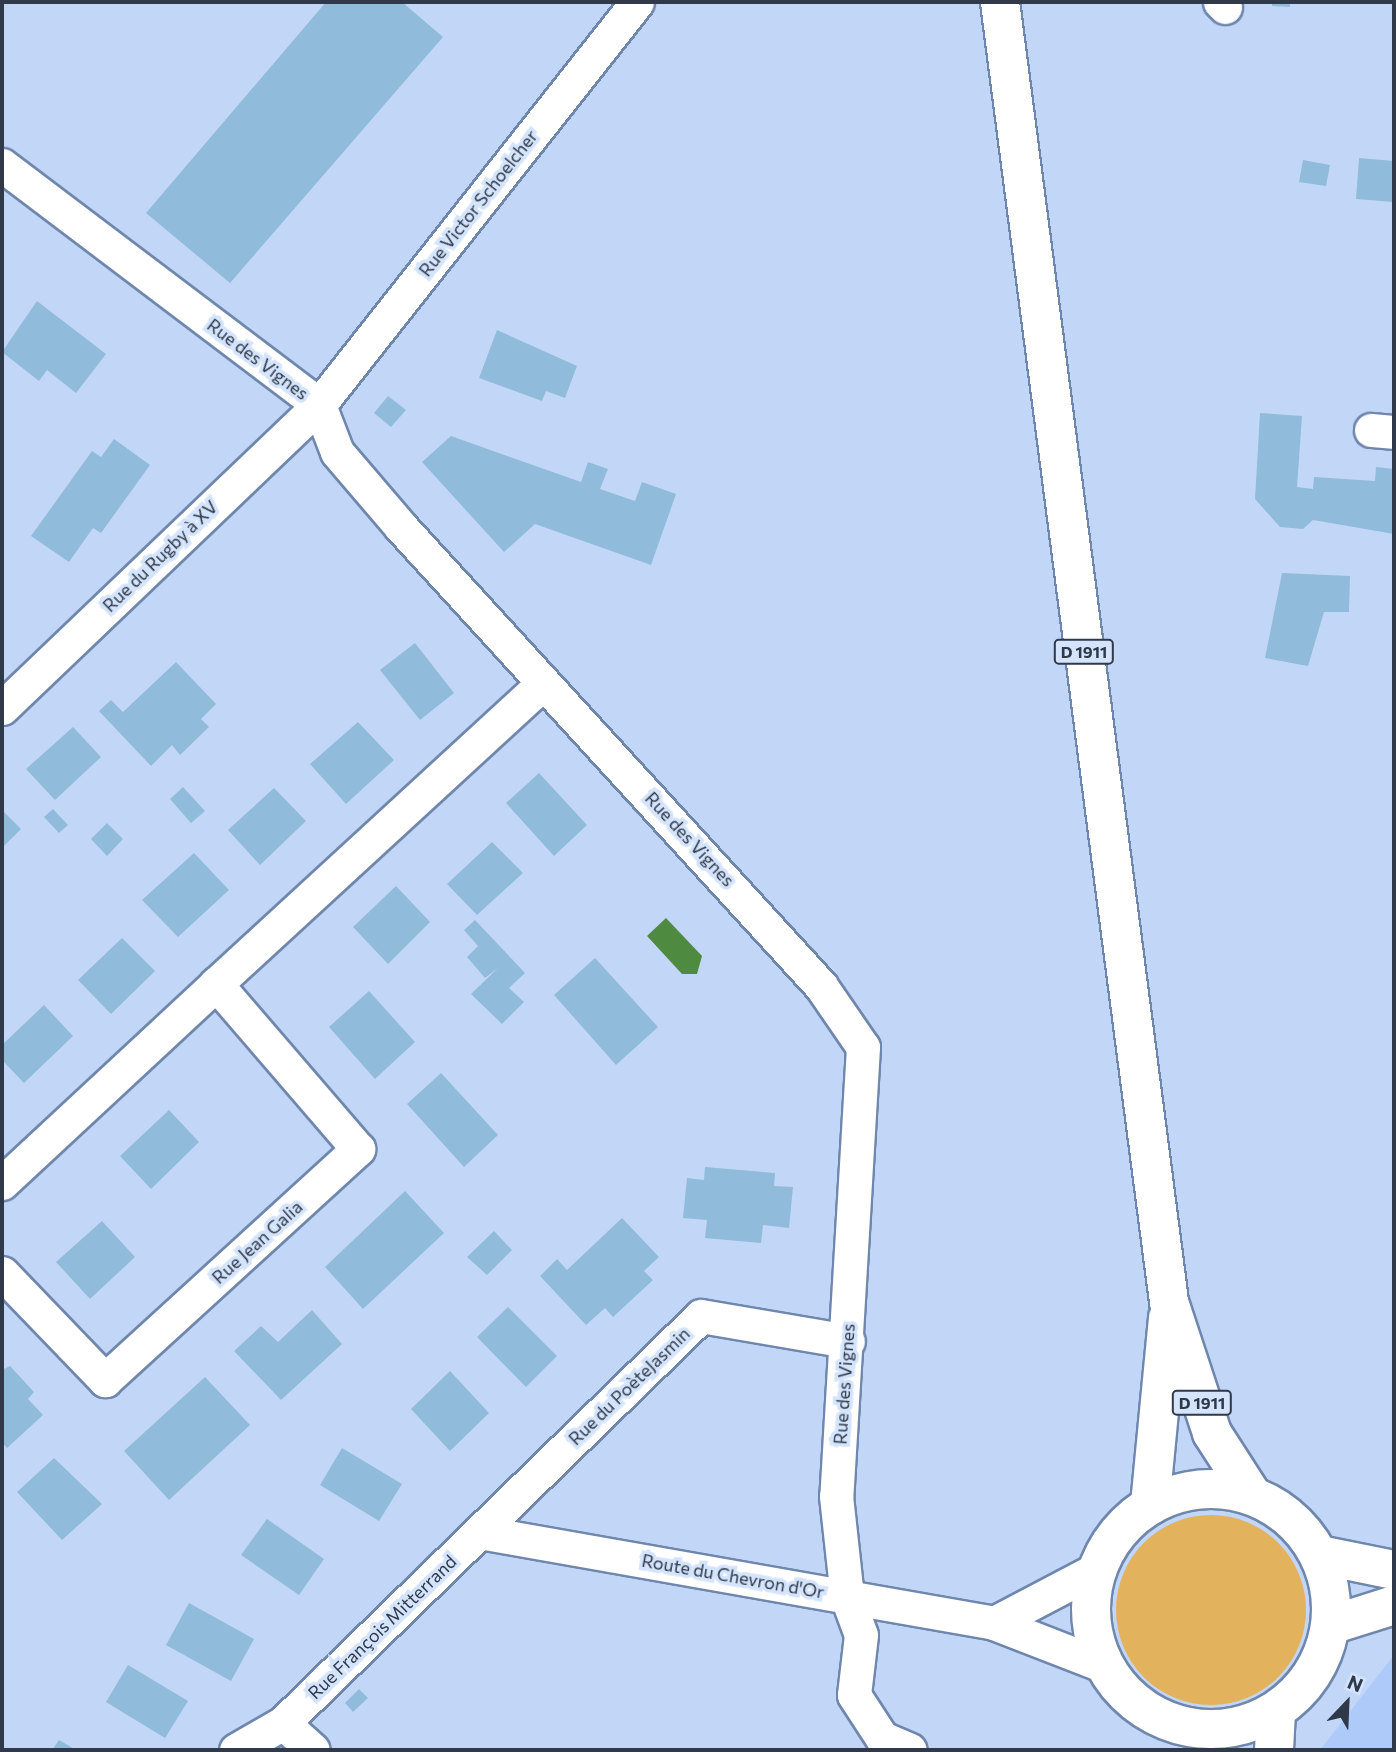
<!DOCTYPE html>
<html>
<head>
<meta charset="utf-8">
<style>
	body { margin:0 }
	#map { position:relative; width:1396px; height:1752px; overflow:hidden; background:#c2d7f7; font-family:Commissioner,sans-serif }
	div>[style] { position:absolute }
	.built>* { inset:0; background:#adcaf8 }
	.green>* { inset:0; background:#e3b25d }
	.round { border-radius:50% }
	.water>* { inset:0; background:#4f8a41 }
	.building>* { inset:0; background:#91bbda }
	.roads { filter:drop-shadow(2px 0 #7087ad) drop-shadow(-2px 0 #7087ad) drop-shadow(0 2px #7087ad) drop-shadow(0 -2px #7087ad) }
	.street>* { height:33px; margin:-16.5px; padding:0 16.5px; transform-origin:16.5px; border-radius:16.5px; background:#fff }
	.secondary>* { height:38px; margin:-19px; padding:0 19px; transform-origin:19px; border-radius:19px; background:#fff }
	.primary>* { height:38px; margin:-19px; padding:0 19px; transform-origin:19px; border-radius:19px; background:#fff }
	.primary>.ring { margin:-19px; padding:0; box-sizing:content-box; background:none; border:38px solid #fff; border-radius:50% }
	span { translate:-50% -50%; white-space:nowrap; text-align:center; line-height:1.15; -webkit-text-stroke:7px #d4e4fc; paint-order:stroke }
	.shield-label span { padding:2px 5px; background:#d4e4fc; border:2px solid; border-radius:5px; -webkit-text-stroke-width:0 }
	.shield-label { font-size:16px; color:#2f3949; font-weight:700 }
	.street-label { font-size:18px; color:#2f3949 }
	.frame { position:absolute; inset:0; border:4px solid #2f3949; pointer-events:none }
	.north { position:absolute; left:1312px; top:1668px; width:70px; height:70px; -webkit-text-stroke:5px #d4e4fc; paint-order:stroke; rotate:23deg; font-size:19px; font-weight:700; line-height:28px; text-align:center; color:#2f3949 }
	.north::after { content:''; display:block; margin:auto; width:24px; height:32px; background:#2f3949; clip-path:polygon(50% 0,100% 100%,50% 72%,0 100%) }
</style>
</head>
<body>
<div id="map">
	<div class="built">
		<i style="clip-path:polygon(1394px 1655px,1394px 1750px,1320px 1750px)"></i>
	</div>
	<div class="green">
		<i class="round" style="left:1116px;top:1515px;width:190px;height:190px"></i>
	</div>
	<div class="water">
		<i style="clip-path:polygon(666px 918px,702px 956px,697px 974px,682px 974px,647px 936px)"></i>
	</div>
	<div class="building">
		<i style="clip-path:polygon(326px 2px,402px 2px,443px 37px,230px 283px,146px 213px)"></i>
		<i style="clip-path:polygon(1272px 2px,1290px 2px,1290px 7px,1272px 6px)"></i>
		<i style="clip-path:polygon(1359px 158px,1394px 161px,1394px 202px,1356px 199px)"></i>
		<i style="clip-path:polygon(1303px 160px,1330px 165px,1326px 186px,1299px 182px)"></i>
		<i style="clip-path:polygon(37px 301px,106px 354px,76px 393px,47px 370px,39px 381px,2px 352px)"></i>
		<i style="clip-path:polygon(497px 330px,577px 366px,565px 398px,546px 391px,542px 401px,479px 378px)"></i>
		<i style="clip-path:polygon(388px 396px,406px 410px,391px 427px,374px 413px)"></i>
		<i style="clip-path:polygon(1260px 413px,1302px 416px,1297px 487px,1313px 489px,1314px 477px,1375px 481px,1376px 467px,1394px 469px,1394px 534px,1313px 520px,1303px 529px,1280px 527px,1255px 499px)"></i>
		<i style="clip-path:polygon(451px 436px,581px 482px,588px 462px,608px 469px,600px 489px,635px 501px,642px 482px,676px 494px,651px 565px,535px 524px,504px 552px,422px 462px)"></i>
		<i style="clip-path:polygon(114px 439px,150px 465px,101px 533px,93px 528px,69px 562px,31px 536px,92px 451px,101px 457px)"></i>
		<i style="clip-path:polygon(1282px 573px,1350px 576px,1349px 612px,1324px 612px,1308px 666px,1265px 658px)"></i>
		<i style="clip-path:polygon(415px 643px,454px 693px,420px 720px,380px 670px)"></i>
		<i style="clip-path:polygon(176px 662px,216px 704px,201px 719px,209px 727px,180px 755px,172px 745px,151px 766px,99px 711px,111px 700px,123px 712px)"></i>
		<i style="clip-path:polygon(358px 722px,394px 760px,346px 804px,310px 764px)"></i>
		<i style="clip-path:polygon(73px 727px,101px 757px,55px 800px,26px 769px)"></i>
		<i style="clip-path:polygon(539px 773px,587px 825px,554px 856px,506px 803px)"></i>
		<i style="clip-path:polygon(183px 787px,205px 811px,191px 823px,170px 799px)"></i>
		<i style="clip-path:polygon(274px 788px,306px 821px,260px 865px,228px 830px)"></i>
		<i style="clip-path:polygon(53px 809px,68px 825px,59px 833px,44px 817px)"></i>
		<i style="clip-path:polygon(2px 810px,21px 829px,2px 848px)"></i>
		<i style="clip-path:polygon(107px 823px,123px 839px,107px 856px,91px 839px)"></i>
		<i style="clip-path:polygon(492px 842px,523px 873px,477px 915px,447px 884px)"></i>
		<i style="clip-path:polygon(194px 853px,229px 890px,178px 937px,142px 900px)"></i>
		<i style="clip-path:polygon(396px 886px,430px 922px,388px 964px,353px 927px)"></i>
		<i style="clip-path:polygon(475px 920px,525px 973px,509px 988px,524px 1002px,502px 1024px,471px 994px,498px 968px,485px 978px,467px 957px,478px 946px,464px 930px)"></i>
		<i style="clip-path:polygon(122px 938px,155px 971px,111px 1014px,78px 980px)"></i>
		<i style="clip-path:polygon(595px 958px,658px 1027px,616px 1065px,554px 995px)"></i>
		<i style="clip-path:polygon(369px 991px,415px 1042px,375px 1079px,329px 1027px)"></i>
		<i style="clip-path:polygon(44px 1005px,73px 1036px,24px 1083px,2px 1060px,2px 1045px)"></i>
		<i style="clip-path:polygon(441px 1073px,498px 1135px,464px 1167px,407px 1104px)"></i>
		<i style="clip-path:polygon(169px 1110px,199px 1142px,151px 1189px,120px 1156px)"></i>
		<i style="clip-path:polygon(705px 1167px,775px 1173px,774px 1186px,793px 1187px,789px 1228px,763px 1225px,761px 1243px,705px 1238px,707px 1220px,683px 1218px,687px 1178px,704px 1180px)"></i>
		<i style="clip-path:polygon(405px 1191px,444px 1233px,363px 1309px,325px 1267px)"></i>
		<i style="clip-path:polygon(622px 1218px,659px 1257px,644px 1271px,653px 1280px,613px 1317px,605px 1308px,586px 1325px,540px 1276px,557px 1259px,567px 1270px)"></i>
		<i style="clip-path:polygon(102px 1221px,135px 1257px,90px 1299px,56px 1262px)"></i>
		<i style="clip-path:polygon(494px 1231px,512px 1250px,487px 1275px,467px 1257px)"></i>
		<i style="clip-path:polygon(508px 1307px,557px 1356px,526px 1387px,477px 1337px)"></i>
		<i style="clip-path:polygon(312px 1310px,342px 1344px,281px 1400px,234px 1351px,261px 1326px,278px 1342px)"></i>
		<i style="clip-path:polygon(10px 1366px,34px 1392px,28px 1399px,43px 1415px,7px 1448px,2px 1442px,2px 1370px)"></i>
		<i style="clip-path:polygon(450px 1371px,489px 1413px,450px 1451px,411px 1409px)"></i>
		<i style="clip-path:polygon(205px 1377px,250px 1425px,169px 1500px,124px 1451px)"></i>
		<i style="clip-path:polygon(342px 1448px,402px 1484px,379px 1521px,320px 1485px)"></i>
		<i style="clip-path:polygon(54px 1458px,102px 1504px,62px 1540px,17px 1492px)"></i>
		<i style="clip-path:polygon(267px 1519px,324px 1559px,299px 1595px,241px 1555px)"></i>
		<i style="clip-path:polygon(189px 1603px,254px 1639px,231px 1681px,166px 1645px)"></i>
		<i style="clip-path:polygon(128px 1665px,188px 1701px,165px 1738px,106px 1702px)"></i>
		<i style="clip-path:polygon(359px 1689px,368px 1698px,353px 1712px,345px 1703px)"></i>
		<i style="clip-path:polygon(59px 1740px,76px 1750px,52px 1750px)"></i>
	</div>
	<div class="roads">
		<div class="street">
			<i style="left:1220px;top:2px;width:7px;rotate:45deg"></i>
			<i style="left:2px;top:165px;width:398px;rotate:37.1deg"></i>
			<i style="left:319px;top:405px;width:50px;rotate:69deg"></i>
			<i style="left:337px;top:452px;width:99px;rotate:49.5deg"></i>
			<i style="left:401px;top:527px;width:622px;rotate:47.54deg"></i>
			<i style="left:821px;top:986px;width:74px;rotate:55.5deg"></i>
			<i style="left:863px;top:1047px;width:450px;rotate:93.4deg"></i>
			<i style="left:836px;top:1496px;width:102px;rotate:83.8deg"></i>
			<i style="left:847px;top:1597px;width:149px;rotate:10deg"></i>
			<i style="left:994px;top:1623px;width:119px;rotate:21.2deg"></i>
			<i style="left:1371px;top:430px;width:23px;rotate:5deg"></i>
			<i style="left:2px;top:708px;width:439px;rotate:-43.7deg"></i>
			<i style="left:319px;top:405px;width:513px;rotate:-51.72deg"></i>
			<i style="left:2px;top:1183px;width:292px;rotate:-42.9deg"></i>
			<i style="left:2px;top:1273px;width:149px;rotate:46.1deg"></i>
			<i style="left:105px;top:1380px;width:343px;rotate:-42.4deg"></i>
			<i style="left:358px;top:1149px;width:218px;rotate:-130.7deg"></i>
			<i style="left:216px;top:984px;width:442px;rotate:-42.6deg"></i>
			<i style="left:480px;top:1532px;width:373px;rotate:10deg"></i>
			<i style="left:847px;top:1597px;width:40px;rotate:69.8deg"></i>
			<i style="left:861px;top:1635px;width:60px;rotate:96.7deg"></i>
			<i style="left:854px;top:1695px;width:51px;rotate:56.9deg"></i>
			<i style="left:882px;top:1738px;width:30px;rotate:23deg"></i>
			<i style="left:994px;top:1623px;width:116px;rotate:-27.7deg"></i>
			<i style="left:283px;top:1723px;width:40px;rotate:42deg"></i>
			<i style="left:236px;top:1750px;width:54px;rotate:-29.9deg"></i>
			<i style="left:283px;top:1723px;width:583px;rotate:-44.24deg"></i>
			<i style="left:701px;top:1316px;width:149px;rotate:9.7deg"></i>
		</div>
		<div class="secondary">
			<i style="left:1320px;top:1555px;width:76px;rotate:11.5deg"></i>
			<i style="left:1331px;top:1625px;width:66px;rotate:-17.6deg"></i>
		</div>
		<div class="primary">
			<i style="left:1000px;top:2px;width:1311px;rotate:82.59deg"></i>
			<i style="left:1169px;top:1302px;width:138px;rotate:71.8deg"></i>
			<i style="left:1212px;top:1433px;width:74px;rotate:57.2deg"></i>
			<i class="ring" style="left:1091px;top:1489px;width:202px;height:202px"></i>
			<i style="left:1150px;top:1505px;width:188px;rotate:-84.5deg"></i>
			<i style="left:1274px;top:1750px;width:39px;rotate:-87deg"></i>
		</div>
	</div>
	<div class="shield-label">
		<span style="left:1084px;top:652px">D 1911</span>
		<span style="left:1202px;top:1403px">D 1911</span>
	</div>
	<div class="street-label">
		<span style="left:478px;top:203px;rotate:-52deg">Rue Victor Schoelcher</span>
		<span style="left:258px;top:359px;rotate:37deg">Rue des Vignes</span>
		<span style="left:160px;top:556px;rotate:-44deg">Rue du Rugby à XV</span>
		<span style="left:690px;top:839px;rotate:47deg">Rue des Vignes</span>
		<span style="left:257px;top:1242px;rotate:-42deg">Rue Jean Galia</span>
		<span style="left:844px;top:1384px;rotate:-86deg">Rue des Vignes</span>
		<span style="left:629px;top:1386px;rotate:-44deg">Rue du PoèteJasmin</span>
		<span style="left:733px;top:1576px;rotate:10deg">Route du Chevron d'Or</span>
		<span style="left:382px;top:1627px;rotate:-44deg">Rue François Mitterrand</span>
	</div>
	<div class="frame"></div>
	<div class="north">N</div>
</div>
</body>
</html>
